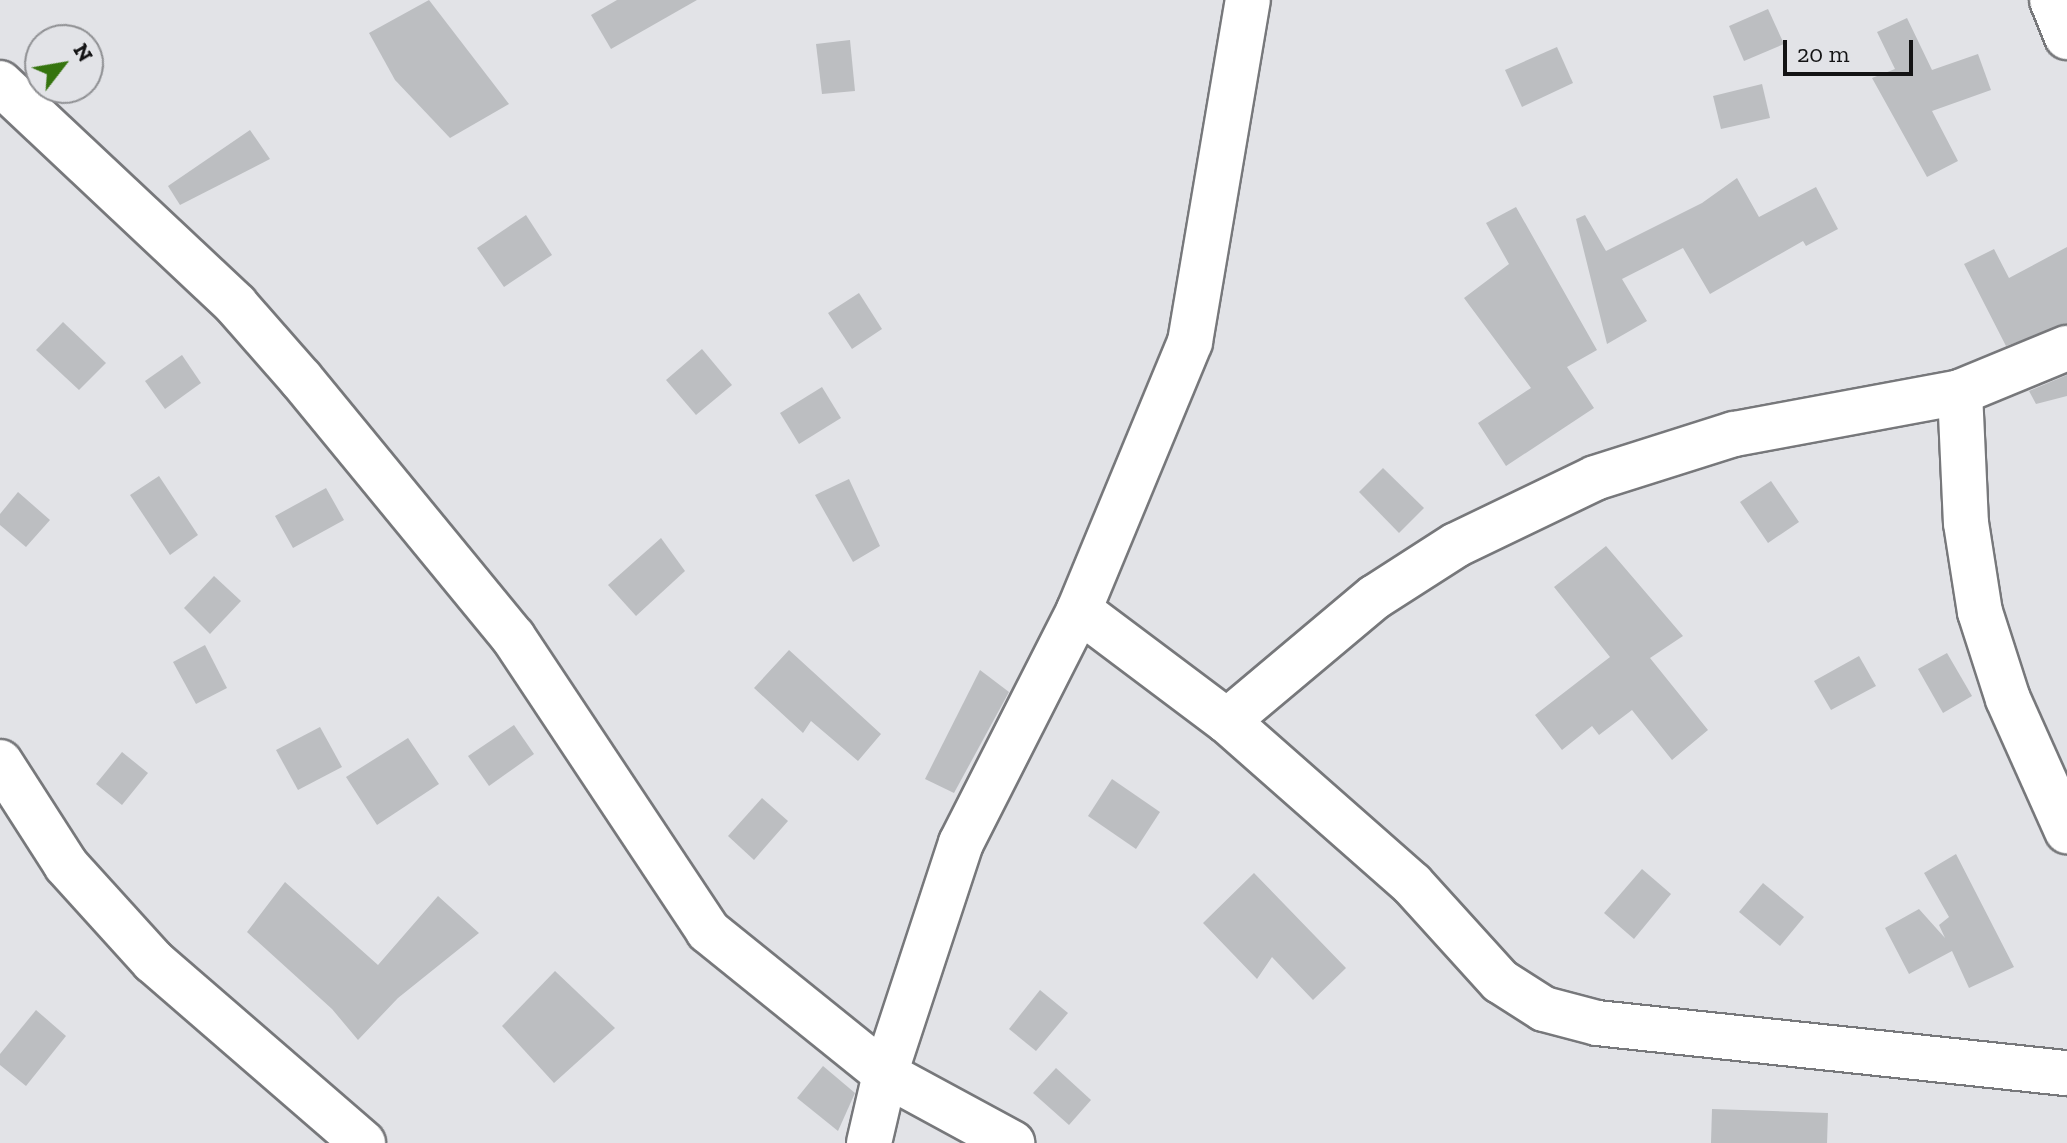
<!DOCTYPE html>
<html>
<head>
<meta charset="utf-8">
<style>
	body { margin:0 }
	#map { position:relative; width:2067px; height:1143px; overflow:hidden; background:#e2e3e7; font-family:"Zilla Slab",serif }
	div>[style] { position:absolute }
	.building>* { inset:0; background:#bcbec1 }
	.roads { filter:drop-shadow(2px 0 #77787b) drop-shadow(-2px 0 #77787b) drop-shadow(0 2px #77787b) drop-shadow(0 -2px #77787b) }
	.street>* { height:44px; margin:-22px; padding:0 22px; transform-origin:22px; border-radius:22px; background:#fff }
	span { translate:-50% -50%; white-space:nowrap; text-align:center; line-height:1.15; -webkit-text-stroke:6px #e2e3e7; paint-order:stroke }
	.north { position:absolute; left:24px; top:24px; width:80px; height:80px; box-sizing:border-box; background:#e2e3e7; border:2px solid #8f9093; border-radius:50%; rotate:59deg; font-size:22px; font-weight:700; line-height:32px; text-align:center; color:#131314 }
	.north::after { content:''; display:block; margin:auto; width:28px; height:36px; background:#35740e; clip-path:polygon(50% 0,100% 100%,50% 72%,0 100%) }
	.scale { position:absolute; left:1783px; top:40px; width:130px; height:36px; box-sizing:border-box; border:4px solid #131314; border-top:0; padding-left:10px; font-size:24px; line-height:28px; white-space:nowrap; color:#131314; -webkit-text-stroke:6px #e2e3e7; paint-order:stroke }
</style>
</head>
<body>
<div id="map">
	<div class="building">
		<i style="clip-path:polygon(429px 0,509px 104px,450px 138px,395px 80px,369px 33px)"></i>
		<i style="clip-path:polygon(617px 0,697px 0,611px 49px,591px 15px)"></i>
		<i style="clip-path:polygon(1768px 9px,1784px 44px,1744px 61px,1729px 26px)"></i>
		<i style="clip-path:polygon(1907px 18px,1932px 70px,1978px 54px,1991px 90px,1932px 111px,1958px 161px,1927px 177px,1872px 78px,1895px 69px,1877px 32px)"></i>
		<i style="clip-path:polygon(850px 40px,855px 91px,822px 94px,816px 44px)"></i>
		<i style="clip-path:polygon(1557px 47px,1573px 83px,1522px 107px,1505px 70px)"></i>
		<i style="clip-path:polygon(1762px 84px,1770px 118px,1721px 129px,1713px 96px)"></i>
		<i style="clip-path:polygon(250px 130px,270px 159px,180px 205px,168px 186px)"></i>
		<i style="clip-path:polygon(1737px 178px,1759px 217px,1816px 187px,1838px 229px,1806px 246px,1803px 241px,1710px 294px,1683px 248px,1622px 279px,1647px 321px,1607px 344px,1576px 219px,1585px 215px,1606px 251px,1702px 203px)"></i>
		<i style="clip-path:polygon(1516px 207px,1597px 350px,1567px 367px,1594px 408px,1506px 466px,1478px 423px,1531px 388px,1464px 298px,1509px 264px,1486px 223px)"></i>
		<i style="clip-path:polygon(526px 215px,552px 255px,504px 287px,477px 248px)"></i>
		<i style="clip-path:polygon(2067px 247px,2067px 324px,2006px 346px,1964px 264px,1994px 249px,2009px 278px)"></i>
		<i style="clip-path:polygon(859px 293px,882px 329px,852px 349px,828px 313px)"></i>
		<i style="clip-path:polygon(63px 322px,106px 363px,79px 390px,36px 350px)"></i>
		<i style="clip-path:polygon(702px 349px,732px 385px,696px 415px,666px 380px)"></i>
		<i style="clip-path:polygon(182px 355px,201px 383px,165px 409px,145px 381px)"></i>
		<i style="clip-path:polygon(2067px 375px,2067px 396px,2036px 404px,2029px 391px)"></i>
		<i style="clip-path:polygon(822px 387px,841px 418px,799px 444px,780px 413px)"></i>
		<i style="clip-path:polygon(1383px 468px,1424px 508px,1399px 533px,1359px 492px)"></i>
		<i style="clip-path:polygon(159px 476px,198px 535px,170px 555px,130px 495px)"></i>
		<i style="clip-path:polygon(849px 479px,880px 546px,853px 562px,815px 495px)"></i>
		<i style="clip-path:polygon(1771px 481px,1799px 522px,1768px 543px,1740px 502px)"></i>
		<i style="clip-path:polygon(326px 488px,344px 520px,293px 548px,275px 516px)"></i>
		<i style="clip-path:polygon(18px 492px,50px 520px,26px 547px,0 525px,0 514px)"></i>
		<i style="clip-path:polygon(661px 538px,685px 571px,636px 616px,608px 585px)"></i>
		<i style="clip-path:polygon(1606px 546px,1683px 636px,1650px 658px,1708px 730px,1672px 760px,1632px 710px,1599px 735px,1592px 726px,1562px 750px,1535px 715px,1610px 657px,1554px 587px)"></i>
		<i style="clip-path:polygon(214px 576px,241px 601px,210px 634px,184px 608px)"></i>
		<i style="clip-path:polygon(205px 645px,227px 688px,196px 704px,173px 662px)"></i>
		<i style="clip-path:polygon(789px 650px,881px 734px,858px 761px,811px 721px,803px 733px,754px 688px)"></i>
		<i style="clip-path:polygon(1947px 653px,1972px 696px,1943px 713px,1918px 669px)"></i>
		<i style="clip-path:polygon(1859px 656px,1876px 686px,1831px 710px,1814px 681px)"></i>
		<i style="clip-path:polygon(980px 670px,1009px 692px,954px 793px,925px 779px)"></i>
		<i style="clip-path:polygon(514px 725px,534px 754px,489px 786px,468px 756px)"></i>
		<i style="clip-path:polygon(320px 727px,342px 767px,298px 790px,276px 750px)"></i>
		<i style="clip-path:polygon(408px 738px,439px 784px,377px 825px,346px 777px)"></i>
		<i style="clip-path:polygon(122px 752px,148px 773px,122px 805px,96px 784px)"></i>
		<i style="clip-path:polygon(1112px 779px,1160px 812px,1136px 849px,1088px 816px)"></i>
		<i style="clip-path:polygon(762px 798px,788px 821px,754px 860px,728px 836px)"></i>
		<i style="clip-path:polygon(1956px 854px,2014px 967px,1969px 988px,1952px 951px,1909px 974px,1885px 928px,1919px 909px,1945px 938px,1939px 925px,1949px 917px,1924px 873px)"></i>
		<i style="clip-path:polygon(1642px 869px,1671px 894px,1634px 939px,1604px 913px)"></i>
		<i style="clip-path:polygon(1254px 873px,1346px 968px,1313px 1000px,1272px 957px,1257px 979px,1203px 923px)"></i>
		<i style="clip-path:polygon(285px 882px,378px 965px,438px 896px,479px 933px,398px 998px,358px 1040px,332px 1009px,247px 932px)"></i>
		<i style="clip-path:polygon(1763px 883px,1804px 917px,1780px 946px,1739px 912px)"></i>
		<i style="clip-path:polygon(555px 971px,615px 1028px,554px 1083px,502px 1026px)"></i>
		<i style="clip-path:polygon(1040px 990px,1068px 1013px,1036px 1051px,1009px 1029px)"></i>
		<i style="clip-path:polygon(36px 1010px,66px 1036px,26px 1086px,0 1065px,0 1054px)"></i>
		<i style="clip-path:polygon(823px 1066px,855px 1093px,838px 1131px,797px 1098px)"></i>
		<i style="clip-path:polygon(1056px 1068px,1091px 1100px,1069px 1125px,1033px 1093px)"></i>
		<i style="clip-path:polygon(1712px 1109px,1828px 1113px,1827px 1143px,1711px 1143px)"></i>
	</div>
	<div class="roads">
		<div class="street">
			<i style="left:2052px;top:0;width:40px;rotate:68deg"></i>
			<i style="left:0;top:83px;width:324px;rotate:43.2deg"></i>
			<i style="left:236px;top:305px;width:98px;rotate:48.7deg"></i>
			<i style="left:301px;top:379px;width:334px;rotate:50.6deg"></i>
			<i style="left:513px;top:637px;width:353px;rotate:56.4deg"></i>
			<i style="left:708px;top:931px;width:228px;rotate:38.9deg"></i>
			<i style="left:885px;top:1074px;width:145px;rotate:28.5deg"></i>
			<i style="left:1960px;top:392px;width:131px;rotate:87.4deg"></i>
			<i style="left:1966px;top:523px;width:90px;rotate:81.1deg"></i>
			<i style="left:1980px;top:612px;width:91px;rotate:72.2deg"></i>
			<i style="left:2008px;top:699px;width:145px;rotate:65.9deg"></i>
			<i style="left:1079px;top:610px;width:185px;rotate:36.9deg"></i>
			<i style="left:1227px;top:721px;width:247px;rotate:41.4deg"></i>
			<i style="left:1412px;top:884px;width:131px;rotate:47.8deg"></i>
			<i style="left:1500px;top:981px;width:52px;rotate:32.5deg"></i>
			<i style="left:1544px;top:1009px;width:55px;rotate:14.8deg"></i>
			<i style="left:1597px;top:1023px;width:473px;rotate:6.1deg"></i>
			<i style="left:1227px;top:721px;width:193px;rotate:-40deg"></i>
			<i style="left:1375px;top:597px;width:96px;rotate:-32.7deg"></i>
			<i style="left:1456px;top:545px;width:154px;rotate:-25.7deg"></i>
			<i style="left:1595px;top:478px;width:146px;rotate:-17.6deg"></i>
			<i style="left:1734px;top:434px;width:230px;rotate:-10.5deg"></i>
			<i style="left:1960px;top:392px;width:116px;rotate:-22.4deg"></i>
			<i style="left:0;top:762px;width:122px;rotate:57.3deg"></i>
			<i style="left:66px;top:865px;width:130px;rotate:47.8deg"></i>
			<i style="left:153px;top:961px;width:278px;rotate:40.9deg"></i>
			<i style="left:869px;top:1143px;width:71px;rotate:-76.9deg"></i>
			<i style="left:885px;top:1074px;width:243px;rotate:-71.8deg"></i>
			<i style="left:961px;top:843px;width:261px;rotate:-63.1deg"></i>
			<i style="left:1079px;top:610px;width:290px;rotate:-67.5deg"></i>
			<i style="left:1190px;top:342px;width:347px;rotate:-80.4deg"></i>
		</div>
	</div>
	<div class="north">N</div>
	<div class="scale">20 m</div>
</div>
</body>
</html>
